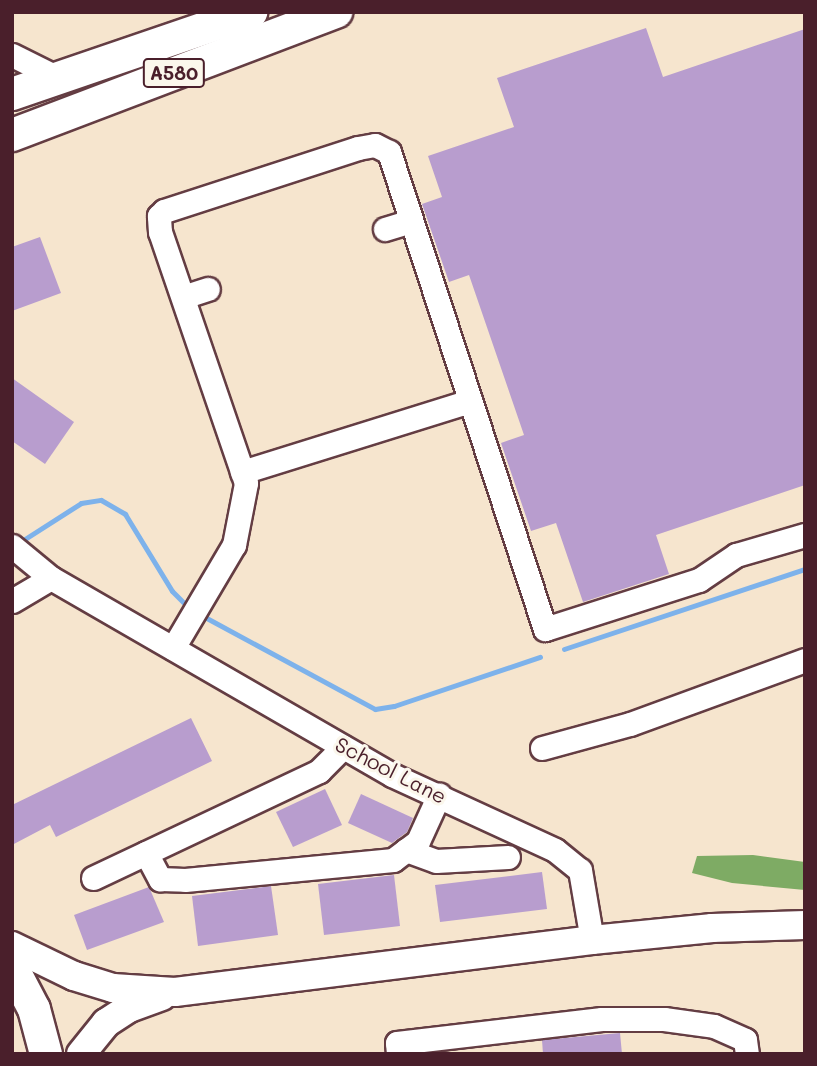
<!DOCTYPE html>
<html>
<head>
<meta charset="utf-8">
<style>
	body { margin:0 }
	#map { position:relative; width:817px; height:1066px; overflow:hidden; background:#f6e5ce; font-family:Mali,sans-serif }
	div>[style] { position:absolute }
	.forest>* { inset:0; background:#7eab64 }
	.stream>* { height:5px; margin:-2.5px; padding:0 2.5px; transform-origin:2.5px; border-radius:2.5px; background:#7db2eb }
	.building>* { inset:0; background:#b89dce }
	.roads { filter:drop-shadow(2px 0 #643d43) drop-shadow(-2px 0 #643d43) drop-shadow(0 2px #643d43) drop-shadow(0 -2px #643d43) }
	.minor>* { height:23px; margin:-11.5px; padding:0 11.5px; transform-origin:11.5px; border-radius:11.5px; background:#fff }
	.major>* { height:28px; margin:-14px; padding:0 14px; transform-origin:14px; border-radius:14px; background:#fff }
	.highway>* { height:32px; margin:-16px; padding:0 16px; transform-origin:16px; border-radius:16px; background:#fff }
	span { translate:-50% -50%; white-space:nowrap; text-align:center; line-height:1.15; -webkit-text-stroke:6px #fbf7ec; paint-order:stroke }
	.shield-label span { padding:2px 5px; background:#fbf7ec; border:2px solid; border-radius:5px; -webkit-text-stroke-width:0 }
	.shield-label { font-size:19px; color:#4a1f2b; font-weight:700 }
	.street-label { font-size:21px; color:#4a1f2b }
	.frame { position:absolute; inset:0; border:14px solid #4a1f2b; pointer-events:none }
</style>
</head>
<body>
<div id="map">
	<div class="forest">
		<i style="clip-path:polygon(753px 855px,805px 862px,805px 890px,732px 883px,692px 873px,697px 856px)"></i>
	</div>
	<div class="stream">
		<i style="left:17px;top:544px;width:76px;rotate:-32.6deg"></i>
		<i style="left:81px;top:503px;width:20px;rotate:-9deg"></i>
		<i style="left:101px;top:500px;width:28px;rotate:30deg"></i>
		<i style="left:125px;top:514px;width:90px;rotate:58.6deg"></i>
		<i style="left:172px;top:591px;width:24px;rotate:45deg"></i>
		<i style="left:201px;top:615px;width:198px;rotate:28.4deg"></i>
		<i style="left:375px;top:709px;width:19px;rotate:-9deg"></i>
		<i style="left:394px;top:706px;width:154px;rotate:-18.6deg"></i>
		<i style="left:564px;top:649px;width:254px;rotate:-18.4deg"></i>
	</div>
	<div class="building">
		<i style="clip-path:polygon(646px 28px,663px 77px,805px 29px,805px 485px,656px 535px,669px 574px,583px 602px,556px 523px,531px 531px,501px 443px,524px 435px,469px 275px,449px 282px,422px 204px,442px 197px,428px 156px,514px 127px,497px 78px)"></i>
		<i style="clip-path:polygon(40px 237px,61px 293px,12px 311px,12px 247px)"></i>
		<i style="clip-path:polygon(12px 378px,74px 422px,45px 464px,12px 441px)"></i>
		<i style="clip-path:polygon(191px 718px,212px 761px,56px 837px,50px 825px,12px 845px,12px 805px)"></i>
		<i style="clip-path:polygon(325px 789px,342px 825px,293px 847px,276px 812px)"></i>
		<i style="clip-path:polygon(361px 794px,413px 818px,407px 832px,392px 843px,348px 823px)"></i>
		<i style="clip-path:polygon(542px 872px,547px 909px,440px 922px,435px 885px)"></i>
		<i style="clip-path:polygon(394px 875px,400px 926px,324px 935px,318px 884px)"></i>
		<i style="clip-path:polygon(271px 886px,278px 935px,198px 946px,192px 896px)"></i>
		<i style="clip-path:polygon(149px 887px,164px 922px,87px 950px,74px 915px)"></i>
		<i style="clip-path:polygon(620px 1033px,622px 1054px,543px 1054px,542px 1040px)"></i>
	</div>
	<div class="roads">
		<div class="minor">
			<i style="left:12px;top:55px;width:51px;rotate:26.6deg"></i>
			<i style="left:385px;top:229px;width:27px;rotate:-17deg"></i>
			<i style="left:183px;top:297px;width:26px;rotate:-18deg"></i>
			<i style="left:242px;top:472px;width:239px;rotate:-17.3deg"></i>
			<i style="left:12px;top:546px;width:50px;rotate:39.4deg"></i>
			<i style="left:51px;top:578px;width:394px;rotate:30deg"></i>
			<i style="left:392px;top:775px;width:179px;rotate:24.7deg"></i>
			<i style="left:555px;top:850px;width:32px;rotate:39deg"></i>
			<i style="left:580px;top:870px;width:71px;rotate:80.3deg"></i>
			<i style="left:12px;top:601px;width:45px;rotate:-30.5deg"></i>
			<i style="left:173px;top:648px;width:120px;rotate:-59.4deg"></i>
			<i style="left:234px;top:545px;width:63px;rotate:-79deg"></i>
			<i style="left:246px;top:483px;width:265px;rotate:-108.9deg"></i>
			<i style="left:160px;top:232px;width:16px;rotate:-94deg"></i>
			<i style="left:159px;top:216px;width:7px;rotate:-45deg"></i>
			<i style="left:164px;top:211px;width:204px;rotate:-18deg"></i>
			<i style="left:358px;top:148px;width:17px;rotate:-10deg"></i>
			<i style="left:375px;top:145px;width:16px;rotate:27deg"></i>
			<i style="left:389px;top:152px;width:502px;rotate:71.89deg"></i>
			<i style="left:545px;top:629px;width:162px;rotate:-17.7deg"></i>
			<i style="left:699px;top:580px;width:45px;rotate:-34deg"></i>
			<i style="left:736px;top:555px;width:72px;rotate:-16.2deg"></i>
			<i style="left:542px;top:748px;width:91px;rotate:-15.3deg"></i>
			<i style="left:630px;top:724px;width:186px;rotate:-20.1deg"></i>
			<i style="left:406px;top:850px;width:32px;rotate:20deg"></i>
			<i style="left:436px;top:861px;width:72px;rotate:-3.2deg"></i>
			<i style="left:146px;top:853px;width:30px;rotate:62deg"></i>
			<i style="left:160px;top:879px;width:25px;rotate:2deg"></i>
			<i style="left:185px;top:880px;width:209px;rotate:-5.5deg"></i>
			<i style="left:393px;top:860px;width:31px;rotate:-37deg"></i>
			<i style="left:418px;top:841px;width:51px;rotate:-65.5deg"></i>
			<i style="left:93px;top:878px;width:250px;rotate:-25.3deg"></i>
			<i style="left:319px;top:771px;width:34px;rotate:-45deg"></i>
			<i style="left:398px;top:1054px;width:11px;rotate:-95deg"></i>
			<i style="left:397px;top:1043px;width:206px;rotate:-6.7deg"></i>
			<i style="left:602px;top:1019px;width:62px"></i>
			<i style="left:664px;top:1019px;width:50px;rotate:8deg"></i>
			<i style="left:714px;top:1026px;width:34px;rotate:24deg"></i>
			<i style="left:745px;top:1040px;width:14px;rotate:82deg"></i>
		</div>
		<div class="major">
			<i style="left:12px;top:946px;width:69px;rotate:25.8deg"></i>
			<i style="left:74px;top:976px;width:41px;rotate:17.1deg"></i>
			<i style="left:113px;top:988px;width:62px;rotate:3.7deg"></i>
			<i style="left:175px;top:992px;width:420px;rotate:-7.1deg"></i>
			<i style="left:592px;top:940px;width:121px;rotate:-5.7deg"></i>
			<i style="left:712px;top:928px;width:93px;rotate:-1.8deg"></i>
			<i style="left:81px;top:1054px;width:40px;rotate:-51deg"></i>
			<i style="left:106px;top:1023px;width:27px;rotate:-33deg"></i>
			<i style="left:129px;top:1008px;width:35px;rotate:-20deg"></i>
		</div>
		<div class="highway">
			<i style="left:12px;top:94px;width:253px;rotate:-18.9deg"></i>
			<i style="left:12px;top:135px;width:347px;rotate:-20.8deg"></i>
			<i style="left:12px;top:967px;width:47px;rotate:62.4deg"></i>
			<i style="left:34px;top:1009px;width:47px;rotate:75.1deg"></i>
		</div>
	</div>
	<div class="shield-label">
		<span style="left:174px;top:73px">A580</span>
	</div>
	<div class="street-label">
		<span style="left:391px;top:770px;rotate:27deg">School Lane</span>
	</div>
	<div class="frame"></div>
</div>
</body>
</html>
